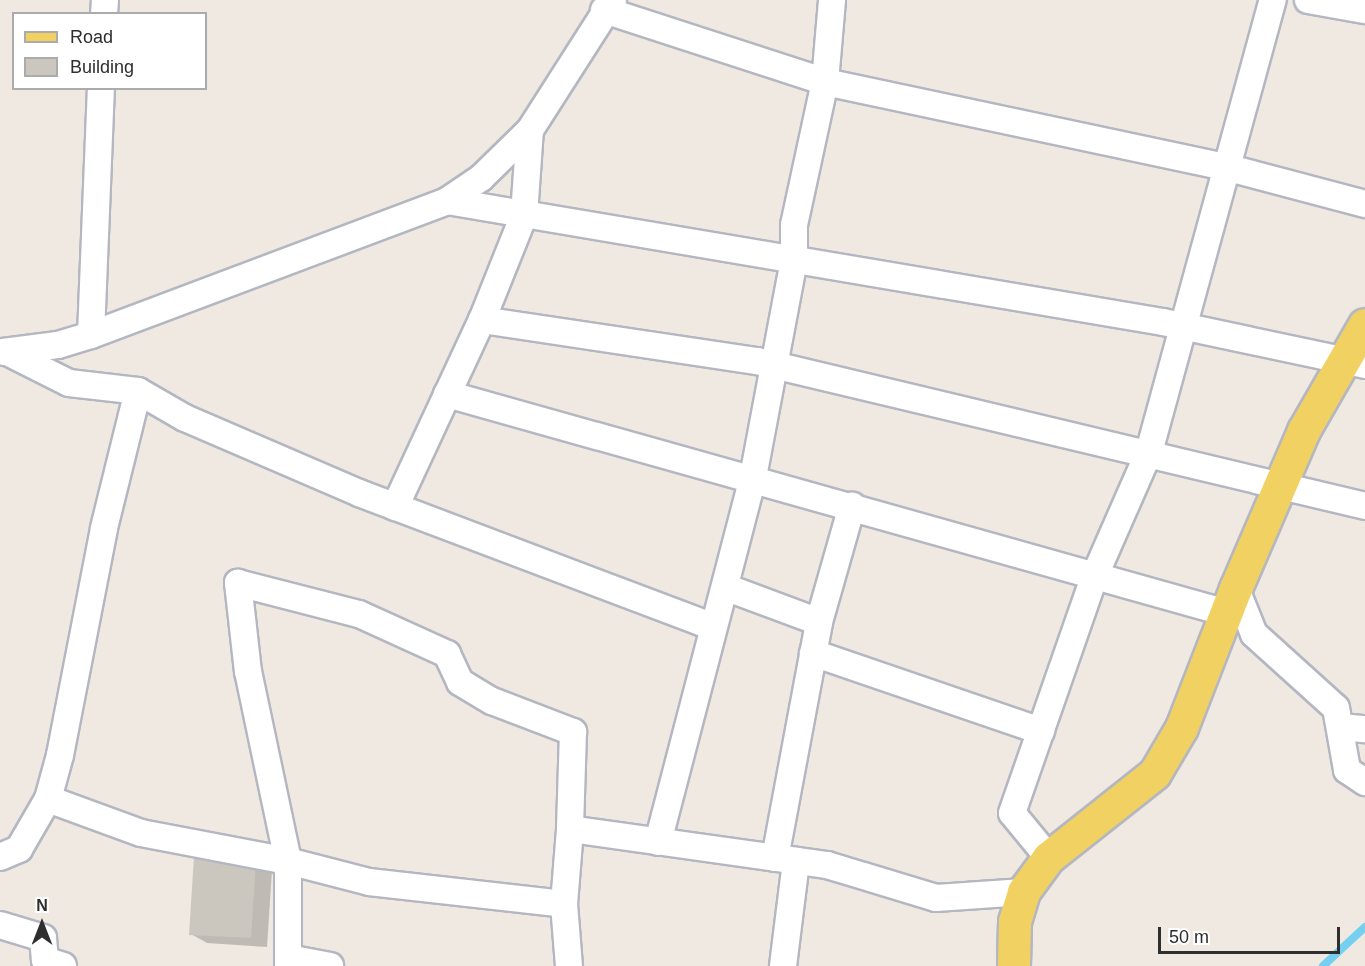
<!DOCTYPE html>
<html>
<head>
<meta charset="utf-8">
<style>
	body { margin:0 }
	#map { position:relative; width:1365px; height:966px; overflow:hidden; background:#efe9e1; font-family:Arial,sans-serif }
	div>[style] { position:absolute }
	.shadow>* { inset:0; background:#0003 }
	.stream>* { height:8px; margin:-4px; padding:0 4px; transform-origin:4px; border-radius:4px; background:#75cff0 }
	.building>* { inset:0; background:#cbc7bf }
	.roads { filter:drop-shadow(2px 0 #b4b7c1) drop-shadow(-2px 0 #b4b7c1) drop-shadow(0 2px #b4b7c1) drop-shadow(0 -2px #b4b7c1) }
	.minor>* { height:26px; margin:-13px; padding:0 13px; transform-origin:13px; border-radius:13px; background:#fff }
	.major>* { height:32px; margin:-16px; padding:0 16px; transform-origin:16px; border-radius:16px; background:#f2d163 }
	span { translate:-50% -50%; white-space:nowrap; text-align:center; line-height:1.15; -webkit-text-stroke:6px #fff; paint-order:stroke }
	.legend { position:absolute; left:12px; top:12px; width:195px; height:78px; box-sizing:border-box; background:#fff; border:2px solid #ababab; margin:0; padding:8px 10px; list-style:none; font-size:18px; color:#2e2e2e }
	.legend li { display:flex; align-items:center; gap:12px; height:30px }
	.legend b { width:30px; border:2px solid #ababab }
	.north { position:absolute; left:12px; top:894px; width:60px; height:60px; -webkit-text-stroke:4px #fff; paint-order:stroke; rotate:0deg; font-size:16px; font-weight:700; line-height:24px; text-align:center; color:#2e2e2e }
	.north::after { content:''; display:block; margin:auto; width:21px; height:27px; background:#2e2e2e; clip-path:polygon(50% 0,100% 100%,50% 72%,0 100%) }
	.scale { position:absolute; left:1158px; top:927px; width:182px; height:27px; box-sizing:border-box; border:3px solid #2e2e2e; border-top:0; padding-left:8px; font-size:18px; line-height:21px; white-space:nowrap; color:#2e2e2e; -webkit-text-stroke:4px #fff; paint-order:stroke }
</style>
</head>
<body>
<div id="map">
	<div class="shadow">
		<i style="clip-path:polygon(255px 861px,272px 870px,267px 947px,207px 943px,191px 934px)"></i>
	</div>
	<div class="stream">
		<i style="left:1323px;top:966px;width:57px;rotate:-42.9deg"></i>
	</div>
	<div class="building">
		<i style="clip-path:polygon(194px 856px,256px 859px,251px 938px,189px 935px)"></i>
	</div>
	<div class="roads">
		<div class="minor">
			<i style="left:1308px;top:0;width:58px;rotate:10deg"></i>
			<i style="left:604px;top:10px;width:232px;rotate:18deg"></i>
			<i style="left:825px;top:82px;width:413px;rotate:12deg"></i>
			<i style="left:1229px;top:168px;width:141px;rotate:14.8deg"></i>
			<i style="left:104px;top:14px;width:14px;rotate:-86deg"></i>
			<i style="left:447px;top:201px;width:726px;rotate:9.59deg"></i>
			<i style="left:1163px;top:322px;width:207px;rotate:12deg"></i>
			<i style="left:482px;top:320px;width:278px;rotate:8.5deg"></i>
			<i style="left:757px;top:361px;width:625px;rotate:13.41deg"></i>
			<i style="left:91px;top:335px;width:247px;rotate:-87.7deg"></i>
			<i style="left:3px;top:352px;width:55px;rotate:-7.3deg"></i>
			<i style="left:58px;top:345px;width:34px;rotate:-17deg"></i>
			<i style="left:91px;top:335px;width:380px;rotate:-20.6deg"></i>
			<i style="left:447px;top:201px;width:41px;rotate:-34.1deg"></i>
			<i style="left:481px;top:178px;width:69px;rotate:-44.4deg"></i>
			<i style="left:530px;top:130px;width:154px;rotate:-57.4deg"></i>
			<i style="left:7px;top:352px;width:69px;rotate:26.6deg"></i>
			<i style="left:69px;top:383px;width:69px;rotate:6.6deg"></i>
			<i style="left:138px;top:391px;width:54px;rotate:29.9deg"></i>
			<i style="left:185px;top:418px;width:189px;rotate:23.3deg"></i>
			<i style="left:359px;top:493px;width:379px;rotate:20.7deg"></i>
			<i style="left:447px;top:394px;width:810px;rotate:15.68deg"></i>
			<i style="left:395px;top:507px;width:206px;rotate:-65.1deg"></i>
			<i style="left:482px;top:320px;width:113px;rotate:-68.2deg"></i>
			<i style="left:524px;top:215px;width:85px;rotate:-86deg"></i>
			<i style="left:725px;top:587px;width:100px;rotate:20.4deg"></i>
			<i style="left:1236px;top:589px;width:48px;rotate:68.2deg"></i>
			<i style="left:1254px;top:634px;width:110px;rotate:42.1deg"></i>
			<i style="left:1336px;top:708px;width:63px;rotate:79.9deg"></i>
			<i style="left:1347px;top:770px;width:22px;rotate:34deg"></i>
			<i style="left:813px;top:653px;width:241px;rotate:18.9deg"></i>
			<i style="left:1340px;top:727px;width:25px;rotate:5deg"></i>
			<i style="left:48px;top:799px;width:99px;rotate:20.1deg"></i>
			<i style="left:141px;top:833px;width:150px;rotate:10.8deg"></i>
			<i style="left:288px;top:861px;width:84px;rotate:14.5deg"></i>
			<i style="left:369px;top:882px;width:196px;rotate:6.4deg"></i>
			<i style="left:564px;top:904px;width:75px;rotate:-85.4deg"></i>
			<i style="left:570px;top:829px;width:260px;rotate:8deg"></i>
			<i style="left:827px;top:865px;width:114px;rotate:16.8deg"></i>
			<i style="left:936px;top:898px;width:88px;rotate:-3.9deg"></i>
			<i style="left:658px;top:842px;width:377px;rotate:-75.4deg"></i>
			<i style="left:753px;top:477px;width:222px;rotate:-79.3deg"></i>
			<i style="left:794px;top:259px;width:34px;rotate:-90deg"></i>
			<i style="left:794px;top:225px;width:146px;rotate:-77.8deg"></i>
			<i style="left:825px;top:82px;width:82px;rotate:-85.1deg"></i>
			<i style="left:0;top:857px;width:21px;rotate:-23deg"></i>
			<i style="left:19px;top:849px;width:58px;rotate:-59.9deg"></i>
			<i style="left:48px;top:799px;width:46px;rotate:-74.7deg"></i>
			<i style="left:60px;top:755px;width:231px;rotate:-79deg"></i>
			<i style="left:104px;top:528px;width:141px;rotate:-76.1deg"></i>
			<i style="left:775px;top:858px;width:240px;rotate:-79.4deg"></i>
			<i style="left:819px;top:622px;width:121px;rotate:-74.1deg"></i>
			<i style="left:1049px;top:858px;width:58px;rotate:-129.4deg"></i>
			<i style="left:1012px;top:813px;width:252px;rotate:-70.8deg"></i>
			<i style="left:1095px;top:575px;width:134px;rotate:-66.3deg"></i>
			<i style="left:1149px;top:452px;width:469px;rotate:-74.7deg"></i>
			<i style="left:564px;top:904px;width:62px;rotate:85.4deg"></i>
			<i style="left:0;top:925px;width:45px;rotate:16.8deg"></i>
			<i style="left:43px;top:938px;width:22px;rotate:85deg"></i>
			<i style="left:45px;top:960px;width:19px;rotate:18deg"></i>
			<i style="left:288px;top:958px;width:43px;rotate:10.8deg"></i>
			<i style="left:288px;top:966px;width:105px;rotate:-90deg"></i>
			<i style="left:288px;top:861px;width:193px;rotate:-101.9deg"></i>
			<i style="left:248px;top:672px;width:90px;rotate:-96.4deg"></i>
			<i style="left:238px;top:583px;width:125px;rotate:14.4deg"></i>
			<i style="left:359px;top:614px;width:97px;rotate:24.4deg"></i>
			<i style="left:447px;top:654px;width:31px;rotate:65deg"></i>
			<i style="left:460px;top:682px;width:37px;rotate:31deg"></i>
			<i style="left:492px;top:701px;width:87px;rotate:20.9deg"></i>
			<i style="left:573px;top:732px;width:97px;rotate:91.8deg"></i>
			<i style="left:783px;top:966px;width:106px;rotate:-82.9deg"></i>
		</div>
		<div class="major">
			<i style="left:1014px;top:966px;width:44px;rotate:-88.7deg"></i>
			<i style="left:1015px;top:922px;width:31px;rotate:-73deg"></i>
			<i style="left:1024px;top:892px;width:42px;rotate:-53.7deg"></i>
			<i style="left:1049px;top:858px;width:135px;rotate:-38.4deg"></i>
			<i style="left:1155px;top:774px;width:53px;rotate:-59.6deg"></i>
			<i style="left:1182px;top:728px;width:149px;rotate:-68.8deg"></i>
			<i style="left:1236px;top:589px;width:172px;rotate:-66.7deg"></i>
			<i style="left:1304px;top:431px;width:122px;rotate:-60.1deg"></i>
		</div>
	</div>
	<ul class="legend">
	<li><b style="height:8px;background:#f2d163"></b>Road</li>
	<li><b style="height:16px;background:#cbc7bf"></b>Building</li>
	</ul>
	<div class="north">N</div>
	<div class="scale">50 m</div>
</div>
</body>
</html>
